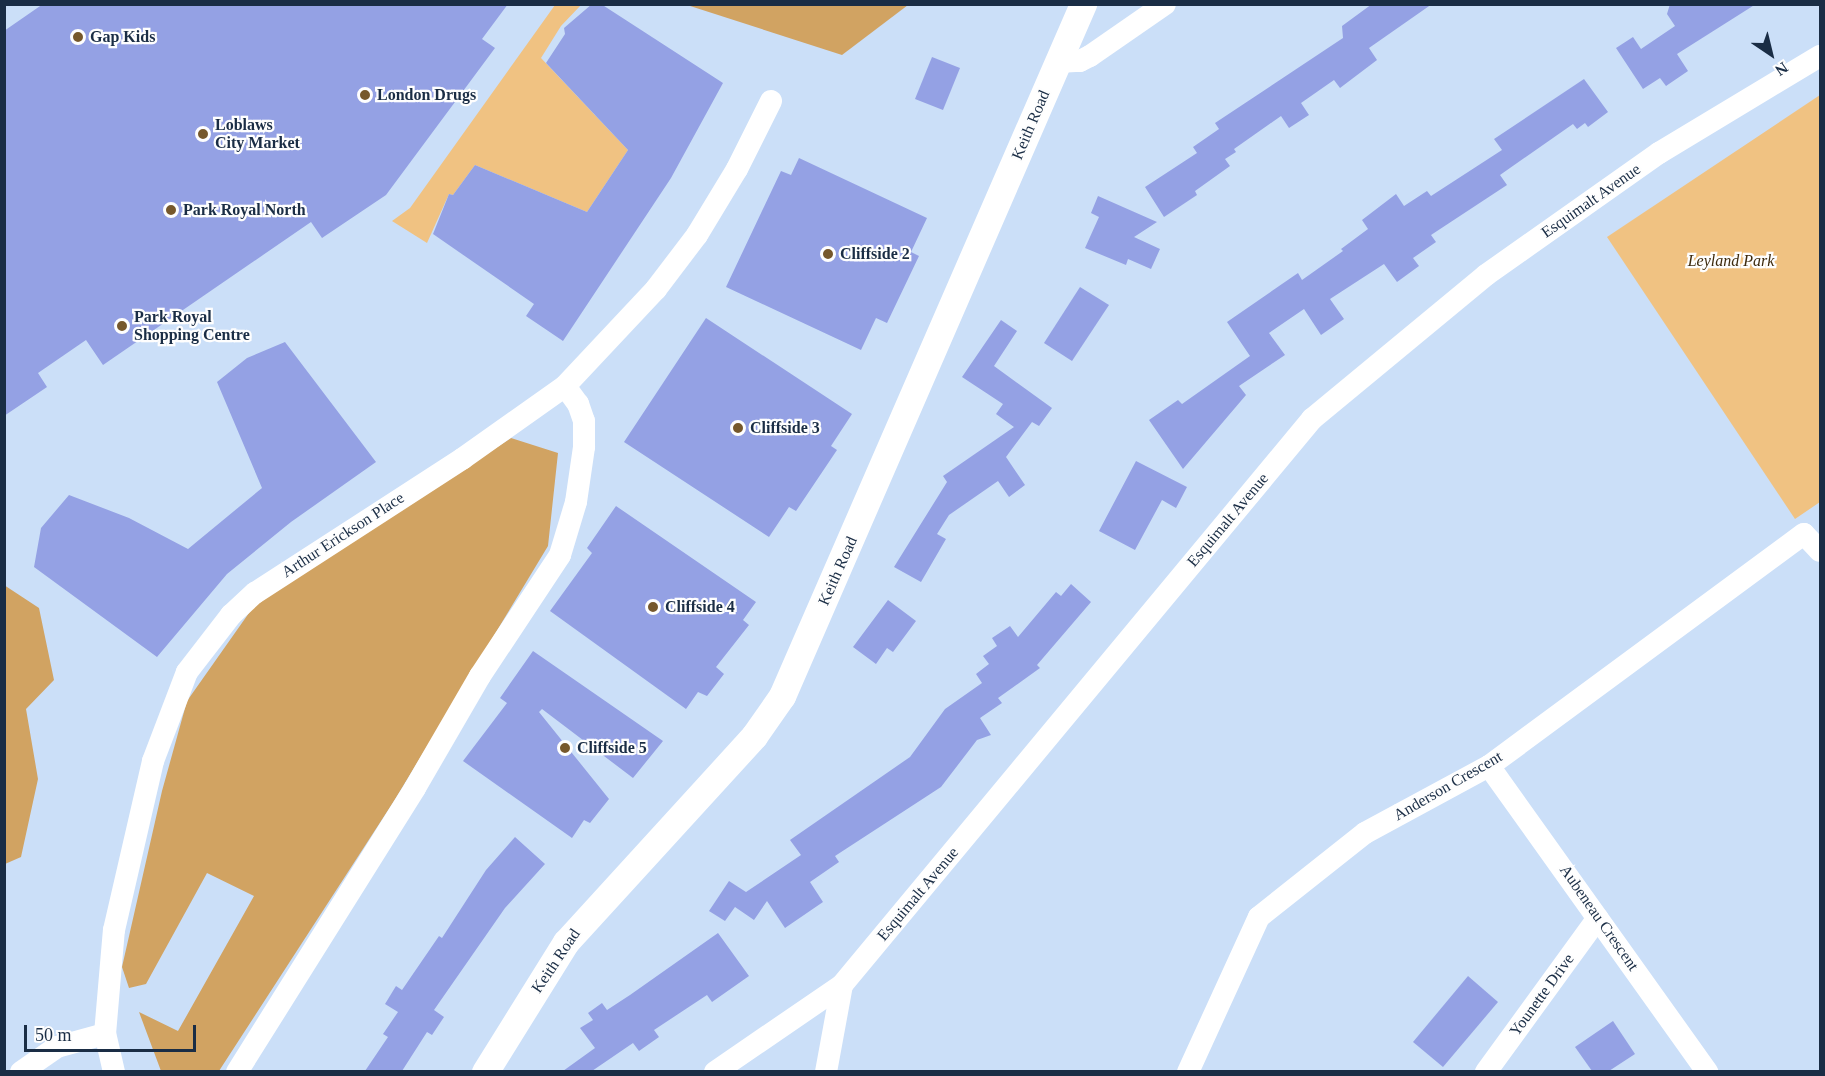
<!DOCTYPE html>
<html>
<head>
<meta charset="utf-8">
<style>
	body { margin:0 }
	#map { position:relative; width:1825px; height:1076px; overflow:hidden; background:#cbdff8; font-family:"Times New Roman",serif }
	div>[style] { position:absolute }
	.green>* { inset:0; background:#f0c282 }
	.forest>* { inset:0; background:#d1a362 }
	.building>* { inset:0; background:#94a1e4 }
	.minor>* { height:22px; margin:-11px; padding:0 11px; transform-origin:11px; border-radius:11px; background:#fff }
	.tertiary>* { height:27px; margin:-13.5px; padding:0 13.5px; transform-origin:13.5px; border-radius:13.5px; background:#fff }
	.dots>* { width:16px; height:16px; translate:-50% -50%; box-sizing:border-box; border:3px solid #fefefe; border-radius:50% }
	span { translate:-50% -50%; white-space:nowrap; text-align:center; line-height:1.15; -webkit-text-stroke:4.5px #fefefe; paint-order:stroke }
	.poi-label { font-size:16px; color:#1a2d45; font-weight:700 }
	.left { translate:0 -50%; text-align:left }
	.street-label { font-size:16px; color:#1a2d45 }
	.park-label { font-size:16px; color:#3e2b0e; font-style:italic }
	.frame { position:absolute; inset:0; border:6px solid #1a2d45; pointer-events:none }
	.north { position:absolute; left:1741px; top:24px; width:60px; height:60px; -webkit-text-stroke:4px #fefefe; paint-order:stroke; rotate:145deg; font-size:16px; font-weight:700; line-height:24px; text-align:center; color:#1a2d45 }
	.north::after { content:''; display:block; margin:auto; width:21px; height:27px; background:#1a2d45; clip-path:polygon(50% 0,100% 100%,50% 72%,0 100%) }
	.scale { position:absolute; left:24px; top:1025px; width:172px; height:27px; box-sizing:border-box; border:3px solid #1a2d45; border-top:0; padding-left:8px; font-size:18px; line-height:21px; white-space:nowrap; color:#1a2d45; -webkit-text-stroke:4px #fefefe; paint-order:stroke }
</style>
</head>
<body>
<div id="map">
	<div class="green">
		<i style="clip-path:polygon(555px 5px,581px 5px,561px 26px,541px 58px,628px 150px,587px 212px,475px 165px,453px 195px,449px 194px,427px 243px,392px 221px,410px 208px)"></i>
		<i style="clip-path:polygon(1820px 95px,1820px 502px,1795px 519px,1607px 237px)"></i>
	</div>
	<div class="forest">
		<i style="clip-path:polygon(687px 5px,908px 4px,908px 5px,842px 55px)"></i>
		<i style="clip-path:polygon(511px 438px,558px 453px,548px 546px,394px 801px,219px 1071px,161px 1071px,139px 1012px,178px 1031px,254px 896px,207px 873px,146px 984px,129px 988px,122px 967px,162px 791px,187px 701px,256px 603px)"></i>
		<i style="clip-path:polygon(4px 585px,39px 608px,54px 680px,26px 709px,38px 779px,21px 857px,5px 864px)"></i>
	</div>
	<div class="building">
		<i style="clip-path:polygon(43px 4px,508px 4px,482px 39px,495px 48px,386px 195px,322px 238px,311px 222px,103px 365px,86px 340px,38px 373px,47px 387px,4px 416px,4px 31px)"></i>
		<i style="clip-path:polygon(592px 4px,601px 4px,723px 83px,671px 178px,563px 341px,526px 316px,534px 304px,433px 234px,449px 194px,453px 195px,475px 165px,587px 212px,628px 150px,546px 63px,565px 34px,564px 28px)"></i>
		<i style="clip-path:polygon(1372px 4px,1432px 4px,1369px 48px,1377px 60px,1340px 88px,1334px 80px,1301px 103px,1309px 115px,1289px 128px,1281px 116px,1234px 149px,1236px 152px,1225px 159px,1230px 166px,1195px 191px,1197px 195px,1164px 217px,1145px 187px,1197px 153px,1193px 147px,1219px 129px,1215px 123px,1343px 38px,1342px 26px)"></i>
		<i style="clip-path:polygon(1670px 4px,1756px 4px,1677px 54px,1688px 71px,1666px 86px,1660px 78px,1643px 89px,1616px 48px,1633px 37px,1641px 49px,1675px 26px,1667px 14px)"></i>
		<i style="clip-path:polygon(932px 57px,960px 68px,943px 110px,915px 99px)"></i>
		<i style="clip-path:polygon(1584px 79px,1608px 112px,1588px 127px,1585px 123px,1577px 129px,1573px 124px,1500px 175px,1507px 185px,1431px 235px,1436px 242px,1413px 258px,1419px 266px,1397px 282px,1384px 264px,1330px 299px,1344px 319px,1321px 335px,1304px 309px,1269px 333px,1285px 355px,1239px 386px,1246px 395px,1183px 469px,1149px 420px,1178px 400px,1182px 404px,1250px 356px,1227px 322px,1298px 273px,1302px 280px,1343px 251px,1341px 249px,1368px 229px,1362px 220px,1396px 194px,1404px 206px,1427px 191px,1431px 196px,1502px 150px,1494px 139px)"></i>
		<i style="clip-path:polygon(799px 158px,927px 218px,911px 252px,919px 256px,887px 323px,876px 318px,861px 350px,726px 287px,781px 171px,791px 175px)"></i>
		<i style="clip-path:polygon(1098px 196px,1157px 222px,1134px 237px,1160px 249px,1151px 269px,1128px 259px,1126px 265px,1085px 248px,1099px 217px,1091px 213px)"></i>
		<i style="clip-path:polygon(1080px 287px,1109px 305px,1072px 361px,1044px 343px)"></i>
		<i style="clip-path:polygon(706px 318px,852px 414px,831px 446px,837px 450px,796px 511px,789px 507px,769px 537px,624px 442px)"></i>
		<i style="clip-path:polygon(1001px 320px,1017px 331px,994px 366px,1052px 408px,1039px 426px,1032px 422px,1006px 457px,1025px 485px,1009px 497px,998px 481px,949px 515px,937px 534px,946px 539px,921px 582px,894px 567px,947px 482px,943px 476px,1014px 427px,996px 414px,1003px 404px,962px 377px)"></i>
		<i style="clip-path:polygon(285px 342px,376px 462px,291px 522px,227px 574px,157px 657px,34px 567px,41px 528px,69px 495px,129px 518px,188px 549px,262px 488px,217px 382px,247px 358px)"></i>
		<i style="clip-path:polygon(1136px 461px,1187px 487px,1176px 508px,1162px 500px,1135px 550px,1099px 531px)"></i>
		<i style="clip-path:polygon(616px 506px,756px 602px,743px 620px,749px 625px,716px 667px,724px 674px,707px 696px,698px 692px,686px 709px,550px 611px,592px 553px,587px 548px)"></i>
		<i style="clip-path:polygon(1071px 584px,1091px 602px,1037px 665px,1040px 668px,998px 698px,1002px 703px,980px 718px,991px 735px,977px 740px,941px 787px,835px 856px,839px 862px,810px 882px,823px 902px,785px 928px,767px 901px,754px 920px,735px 907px,725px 921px,709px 911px,729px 881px,746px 892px,801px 855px,790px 840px,910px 757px,945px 709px,982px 683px,976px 674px,989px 664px,983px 656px,997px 646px,992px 638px,1010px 626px,1018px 637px,1056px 592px,1061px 596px)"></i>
		<i style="clip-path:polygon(888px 600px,916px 621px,893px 652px,887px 648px,876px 664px,853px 647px)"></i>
		<i style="clip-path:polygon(533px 651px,663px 741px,633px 778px,542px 709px,539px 712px,609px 799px,590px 823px,584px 820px,572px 838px,463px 761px,507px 703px,500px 698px)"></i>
		<i style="clip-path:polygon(515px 837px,545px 864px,505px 908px,434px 1010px,444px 1017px,432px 1035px,427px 1032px,402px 1071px,365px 1071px,388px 1037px,383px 1034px,398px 1012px,385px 1004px,396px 986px,402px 990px,439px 936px,442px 938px,486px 870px)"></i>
		<i style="clip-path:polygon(718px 933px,749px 976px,712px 1002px,707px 995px,654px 1030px,659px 1037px,639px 1051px,633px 1043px,592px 1071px,563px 1071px,595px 1048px,580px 1028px,593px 1020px,588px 1013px,602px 1003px,607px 1010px,630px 995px)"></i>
		<i style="clip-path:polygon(1468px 976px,1498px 1002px,1443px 1067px,1413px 1042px)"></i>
		<i style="clip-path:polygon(1613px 1021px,1635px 1054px,1609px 1071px,1592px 1071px,1575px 1047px)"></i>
	</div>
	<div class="minor">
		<i style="left:1058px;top:62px;width:22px;rotate:-3deg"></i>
		<i style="left:1080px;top:61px;width:11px;rotate:-27deg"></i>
		<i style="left:1090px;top:56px;width:91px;rotate:-34.7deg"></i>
		<i style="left:1489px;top:766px;width:376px;rotate:54.5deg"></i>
		<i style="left:21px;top:1072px;width:44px;rotate:-34.8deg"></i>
		<i style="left:57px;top:1047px;width:50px;rotate:-15.2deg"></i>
		<i style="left:114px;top:1072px;width:39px;rotate:-103deg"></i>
		<i style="left:105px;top:1034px;width:104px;rotate:-85.1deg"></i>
		<i style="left:114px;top:930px;width:173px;rotate:-77deg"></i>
		<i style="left:153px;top:761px;width:95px;rotate:-69.1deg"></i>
		<i style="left:187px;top:672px;width:72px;rotate:-52.3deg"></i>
		<i style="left:231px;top:615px;width:33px;rotate:-43deg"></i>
		<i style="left:255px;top:593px;width:247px;rotate:-32.9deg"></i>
		<i style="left:462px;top:459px;width:126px;rotate:-35.3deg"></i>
		<i style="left:565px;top:386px;width:133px;rotate:-46.8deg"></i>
		<i style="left:656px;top:289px;width:68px;rotate:-52.8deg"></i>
		<i style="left:697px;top:235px;width:77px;rotate:-58.8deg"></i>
		<i style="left:737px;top:169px;width:76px;rotate:-63.4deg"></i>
		<i style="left:237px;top:1072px;width:335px;rotate:-57.9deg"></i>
		<i style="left:415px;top:788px;width:129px;rotate:-59.9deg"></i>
		<i style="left:480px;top:676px;width:145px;rotate:-56.5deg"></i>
		<i style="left:560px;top:555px;width:55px;rotate:-73.2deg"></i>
		<i style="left:576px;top:502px;width:56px;rotate:-81.7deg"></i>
		<i style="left:584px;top:447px;width:26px;rotate:-90deg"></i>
		<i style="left:584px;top:421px;width:18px;rotate:-109deg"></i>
		<i style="left:578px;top:404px;width:22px;rotate:-126deg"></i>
		<i style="left:715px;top:1072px;width:154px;rotate:-34.4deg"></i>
		<i style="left:842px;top:985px;width:736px;rotate:-50.29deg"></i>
		<i style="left:1312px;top:419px;width:226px;rotate:-39.6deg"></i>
		<i style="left:1486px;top:275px;width:212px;rotate:-35.2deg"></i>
		<i style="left:1659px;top:153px;width:188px;rotate:-31.1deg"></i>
		<i style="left:826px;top:1072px;width:88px;rotate:-79.6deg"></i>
		<i style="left:1188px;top:1072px;width:170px;rotate:-65.4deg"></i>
		<i style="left:1259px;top:917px;width:135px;rotate:-38.4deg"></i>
		<i style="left:1365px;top:833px;width:141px;rotate:-28.4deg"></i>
		<i style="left:1489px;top:766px;width:391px;rotate:-36.4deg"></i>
		<i style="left:1804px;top:534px;width:23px;rotate:47deg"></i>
		<i style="left:1486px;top:1072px;width:190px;rotate:-54deg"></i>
	</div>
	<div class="tertiary">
		<i style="left:485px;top:1072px;width:153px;rotate:-58.1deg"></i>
		<i style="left:566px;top:942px;width:279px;rotate:-47.6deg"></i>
		<i style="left:754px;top:736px;width:49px;rotate:-55deg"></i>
		<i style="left:782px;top:696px;width:755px;rotate:-66.49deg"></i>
	</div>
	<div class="dots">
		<i style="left:78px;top:37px;background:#76582c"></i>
		<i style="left:365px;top:95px;background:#76582c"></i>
		<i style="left:203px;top:134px;background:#76582c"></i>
		<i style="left:171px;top:210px;background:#76582c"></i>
		<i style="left:828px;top:254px;background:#76582c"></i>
		<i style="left:122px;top:326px;background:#76582c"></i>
		<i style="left:738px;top:428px;background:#76582c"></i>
		<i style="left:653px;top:607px;background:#76582c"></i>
		<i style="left:565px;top:748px;background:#76582c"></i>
	</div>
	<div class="poi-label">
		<span class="left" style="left:90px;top:37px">Gap Kids</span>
		<span class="left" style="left:377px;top:95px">London Drugs</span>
		<span class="left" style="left:215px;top:134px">Loblaws<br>City Market</span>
		<span class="left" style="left:183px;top:210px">Park Royal North</span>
		<span class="left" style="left:840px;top:254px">Cliffside 2</span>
		<span class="left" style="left:134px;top:326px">Park Royal<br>Shopping Centre</span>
		<span class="left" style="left:750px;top:428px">Cliffside 3</span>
		<span class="left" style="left:665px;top:607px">Cliffside 4</span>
		<span class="left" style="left:577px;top:748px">Cliffside 5</span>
	</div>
	<div class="street-label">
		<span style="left:1031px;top:125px;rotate:-67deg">Keith Road</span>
		<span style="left:1591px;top:201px;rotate:-35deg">Esquimalt Avenue</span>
		<span style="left:1228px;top:520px;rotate:-50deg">Esquimalt Avenue</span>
		<span style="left:343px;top:535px;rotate:-33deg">Arthur Erickson Place</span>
		<span style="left:838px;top:571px;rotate:-66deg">Keith Road</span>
		<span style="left:1448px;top:786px;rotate:-30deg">Anderson Crescent</span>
		<span style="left:918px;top:894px;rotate:-50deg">Esquimalt Avenue</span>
		<span style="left:1599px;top:918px;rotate:55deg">Aubeneau Crescent</span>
		<span style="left:556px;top:961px;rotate:-56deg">Keith Road</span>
		<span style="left:1542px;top:995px;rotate:-54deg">Younette Drive</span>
	</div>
	<div class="park-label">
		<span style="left:1731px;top:261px">Leyland Park</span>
	</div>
	<div class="frame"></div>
	<div class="north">N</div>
	<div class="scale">50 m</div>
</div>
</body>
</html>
